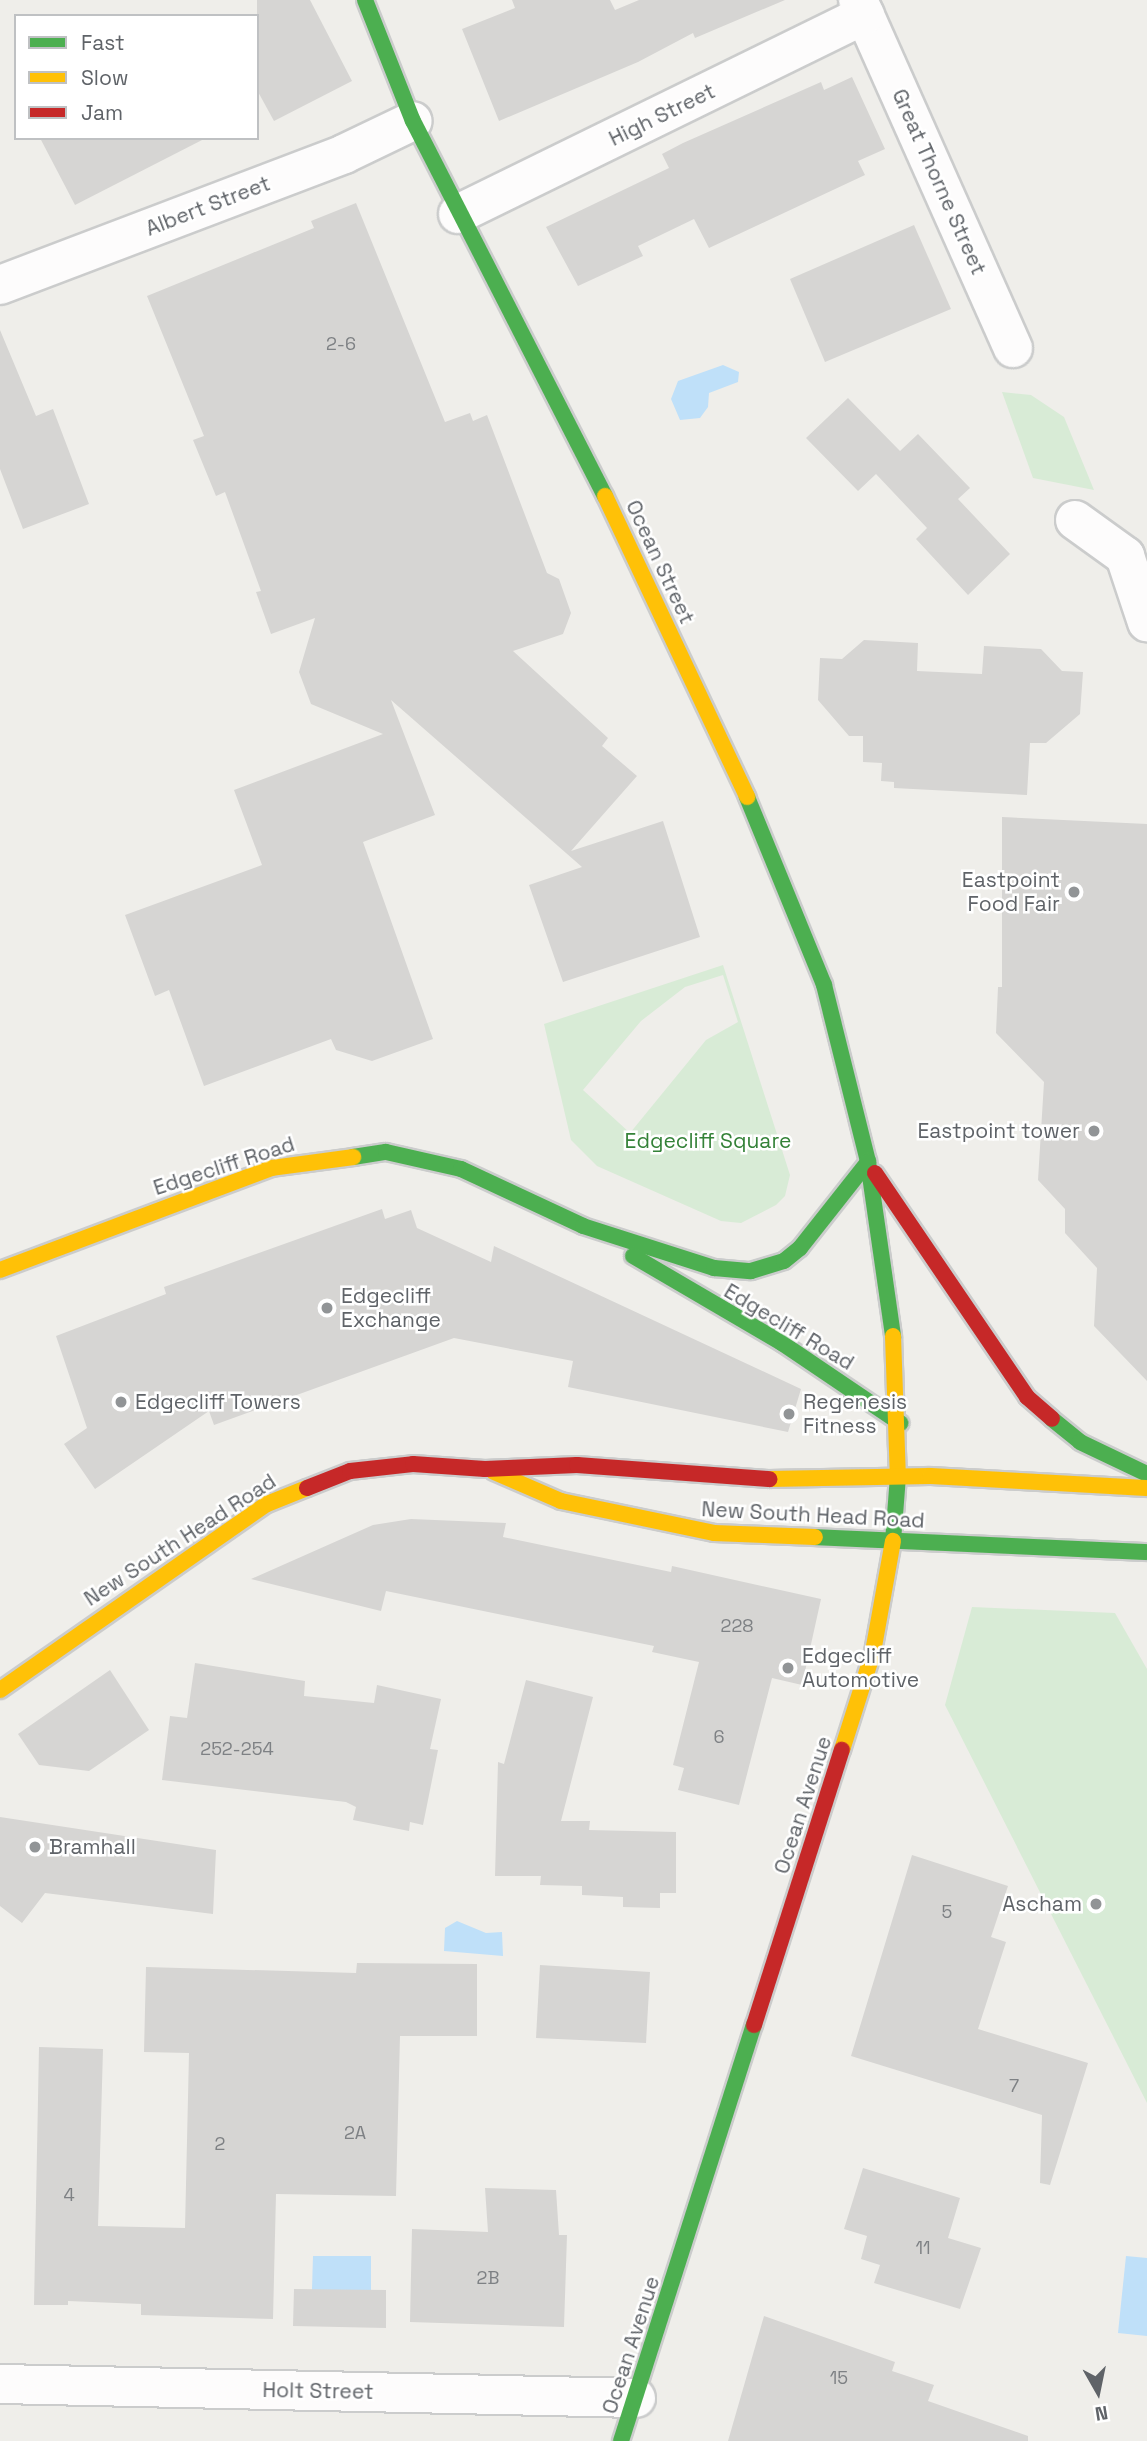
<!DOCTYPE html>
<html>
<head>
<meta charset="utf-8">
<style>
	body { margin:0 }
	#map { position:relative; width:1147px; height:2441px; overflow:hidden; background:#efeeea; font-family:"Space Grotesk",sans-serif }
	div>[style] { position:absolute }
	.green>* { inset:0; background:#d8ebd6 }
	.water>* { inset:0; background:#bfe0f9 }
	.building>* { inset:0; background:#d6d5d3 }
	.roads { filter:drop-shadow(2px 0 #cbcccc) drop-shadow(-2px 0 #cbcccc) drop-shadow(0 2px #cbcccc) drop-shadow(0 -2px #cbcccc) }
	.street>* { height:38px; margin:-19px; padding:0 19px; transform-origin:19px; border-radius:19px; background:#fdfcfc }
	.fast>* { height:16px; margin:-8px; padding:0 8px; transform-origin:8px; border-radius:8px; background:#4caf50 }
	.slow>* { height:16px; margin:-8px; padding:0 8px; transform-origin:8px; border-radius:8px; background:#ffc107 }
	.jam>* { height:16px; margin:-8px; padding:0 8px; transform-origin:8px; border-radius:8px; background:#c62828 }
	.dots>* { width:19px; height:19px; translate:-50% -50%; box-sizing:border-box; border:4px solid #fff; border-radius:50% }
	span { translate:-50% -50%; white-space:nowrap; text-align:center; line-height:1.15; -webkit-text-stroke:5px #fff; paint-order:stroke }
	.number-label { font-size:18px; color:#7e8184 }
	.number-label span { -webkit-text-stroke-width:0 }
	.street-label { font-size:21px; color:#5f6368 }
	.poi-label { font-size:21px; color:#5f6368 }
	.right { translate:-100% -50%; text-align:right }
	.left { translate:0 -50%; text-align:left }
	.park-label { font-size:21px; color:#348238 }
	.legend { position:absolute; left:14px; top:14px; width:245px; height:126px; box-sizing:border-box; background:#fff; border:2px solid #bfc1c3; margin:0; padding:9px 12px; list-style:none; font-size:21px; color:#5f6368 }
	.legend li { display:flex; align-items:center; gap:14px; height:35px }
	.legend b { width:35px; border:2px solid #bfc1c3 }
	.north { position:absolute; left:1063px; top:2357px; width:70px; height:70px; -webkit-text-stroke:5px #fff; paint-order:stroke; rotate:171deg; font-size:19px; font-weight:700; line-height:28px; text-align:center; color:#5f6368 }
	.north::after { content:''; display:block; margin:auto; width:24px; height:32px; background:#5f6368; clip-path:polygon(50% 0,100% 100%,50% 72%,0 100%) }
</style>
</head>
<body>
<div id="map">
	<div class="green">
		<i style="clip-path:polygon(1002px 392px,1031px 395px,1064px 417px,1094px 490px,1033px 478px)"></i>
		<i style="clip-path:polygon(evenodd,723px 965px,790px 1175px,785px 1196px,776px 1205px,741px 1223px,721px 1221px,597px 1166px,571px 1140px,544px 1024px,723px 965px,723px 975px,738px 1022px,706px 1040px,630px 1133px,583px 1090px,641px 1021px,685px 987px,723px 975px)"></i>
		<i style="clip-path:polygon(972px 1607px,1115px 1613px,1147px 1669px,1147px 2103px,945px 1705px)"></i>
	</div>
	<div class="water">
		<i style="clip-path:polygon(723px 365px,739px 372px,738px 382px,709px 393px,708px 407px,700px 418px,680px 420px,671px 399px,678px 381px)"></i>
		<i style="clip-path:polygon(457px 1921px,486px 1933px,502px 1932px,503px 1956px,444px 1951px,445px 1928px)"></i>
		<i style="clip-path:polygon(313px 2256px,371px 2256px,371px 2290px,312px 2290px)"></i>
		<i style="clip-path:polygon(1126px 2256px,1147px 2258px,1147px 2336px,1118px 2333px)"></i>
	</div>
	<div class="building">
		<i style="clip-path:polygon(257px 0,310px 0,352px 81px,274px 121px,257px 90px)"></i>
		<i style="clip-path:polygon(512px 0,610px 0,615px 10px,639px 0,785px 0,695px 38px,693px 33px,638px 62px,499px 121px,462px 29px,515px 8px)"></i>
		<i style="clip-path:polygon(852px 77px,885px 149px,858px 161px,865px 175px,709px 248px,694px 219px,638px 246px,643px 256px,578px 286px,546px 227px,669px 168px,662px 154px,683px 143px,821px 82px,824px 90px)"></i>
		<i style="clip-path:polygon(40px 138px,206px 138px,75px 205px)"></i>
		<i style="clip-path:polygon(356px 203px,445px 422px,470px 413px,473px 421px,487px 415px,547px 573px,559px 579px,571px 613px,563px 634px,513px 651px,608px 738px,602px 746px,637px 776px,571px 851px,663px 821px,700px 937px,563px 982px,529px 885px,582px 867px,391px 700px,435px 815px,363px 842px,433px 1039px,372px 1061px,336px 1050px,331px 1039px,204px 1086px,169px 990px,155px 996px,125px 915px,262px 865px,234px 790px,383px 734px,311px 704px,299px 672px,315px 618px,271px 634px,256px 592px,261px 591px,225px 492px,216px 496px,193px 440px,204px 436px,147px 296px,314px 228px,311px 221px)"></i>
		<i style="clip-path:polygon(914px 225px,951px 309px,825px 362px,790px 279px)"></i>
		<i style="clip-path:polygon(0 330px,36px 416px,53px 409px,89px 504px,23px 529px,0 469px)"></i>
		<i style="clip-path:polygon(848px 398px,900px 451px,918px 434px,970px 488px,958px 499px,1010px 554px,968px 595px,916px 539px,927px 528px,876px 474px,858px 491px,806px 438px)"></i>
		<i style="clip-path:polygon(864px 640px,918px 643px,917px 671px,982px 674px,984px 646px,1041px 649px,1062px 671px,1083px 672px,1080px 714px,1046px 743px,1030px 743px,1027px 795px,894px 788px,894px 782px,881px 781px,882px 763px,863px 762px,863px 736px,849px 736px,818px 700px,820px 658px,842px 659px)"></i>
		<i style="clip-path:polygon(1002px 817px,1147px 824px,1147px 1381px,1094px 1326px,1097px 1268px,1065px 1233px,1065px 1209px,1038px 1180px,1044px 1082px,996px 1033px,998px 987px,1002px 987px)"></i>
		<i style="clip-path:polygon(382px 1209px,385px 1219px,411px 1210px,417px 1228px,491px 1262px,494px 1246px,801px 1389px,788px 1432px,568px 1387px,573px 1361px,454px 1338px,214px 1425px,209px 1411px,95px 1489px,64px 1444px,87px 1428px,56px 1336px,166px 1294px,164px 1287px)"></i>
		<i style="clip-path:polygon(411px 1519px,506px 1523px,503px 1537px,671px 1572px,672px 1566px,821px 1599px,802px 1685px,772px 1678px,739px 1805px,678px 1790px,684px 1768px,673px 1765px,699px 1662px,652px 1652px,654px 1646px,386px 1591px,381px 1611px,251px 1579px,373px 1525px)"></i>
		<i style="clip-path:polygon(195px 1663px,305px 1681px,304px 1696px,374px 1703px,377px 1685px,441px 1699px,430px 1749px,438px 1750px,423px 1825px,410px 1822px,409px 1831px,353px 1820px,356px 1807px,346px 1802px,162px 1780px,170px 1716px,187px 1718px)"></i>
		<i style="clip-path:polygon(110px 1670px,149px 1730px,89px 1771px,39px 1765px,18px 1734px)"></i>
		<i style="clip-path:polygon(526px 1680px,593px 1697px,561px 1821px,590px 1821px,589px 1830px,676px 1832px,676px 1893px,660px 1893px,660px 1908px,623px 1907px,623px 1897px,582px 1895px,582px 1886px,540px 1885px,541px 1876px,495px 1876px,498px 1762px,504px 1764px)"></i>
		<i style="clip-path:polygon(0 1817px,216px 1850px,213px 1914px,45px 1893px,22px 1923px,0 1906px)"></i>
		<i style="clip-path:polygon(912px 1855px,1008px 1886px,991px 1937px,1006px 1942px,978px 2029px,1088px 2063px,1050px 2185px,1040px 2183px,1042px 2115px,851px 2056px)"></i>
		<i style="clip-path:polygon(357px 1963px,477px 1964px,477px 2036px,400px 2036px,396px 2196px,276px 2194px,273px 2319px,141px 2315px,141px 2304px,68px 2301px,68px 2305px,34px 2305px,39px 2047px,103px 2049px,98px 2226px,185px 2228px,189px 2053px,144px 2052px,146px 1967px,356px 1973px)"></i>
		<i style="clip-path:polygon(540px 1965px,650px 1972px,646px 2043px,536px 2038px)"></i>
		<i style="clip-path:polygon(863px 2168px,960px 2198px,948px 2238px,981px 2248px,960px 2309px,874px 2283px,880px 2265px,861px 2259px,867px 2236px,844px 2229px)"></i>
		<i style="clip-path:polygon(485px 2188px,556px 2190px,559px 2235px,567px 2235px,564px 2327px,410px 2322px,412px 2229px,488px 2232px)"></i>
		<i style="clip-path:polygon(294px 2289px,386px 2290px,386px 2328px,293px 2326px)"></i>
		<i style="clip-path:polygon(764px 2316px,895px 2362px,892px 2371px,934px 2385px,928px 2401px,1028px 2436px,1028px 2441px,728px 2441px)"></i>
	</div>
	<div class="roads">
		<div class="street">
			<i style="left:858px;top:0;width:381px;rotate:66deg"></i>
			<i style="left:458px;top:214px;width:453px;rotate:-26.1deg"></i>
			<i style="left:0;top:285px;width:368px;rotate:-20.8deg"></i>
			<i style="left:344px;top:154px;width:76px;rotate:-25.6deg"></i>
			<i style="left:1075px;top:520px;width:62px;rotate:35.8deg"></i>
			<i style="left:1125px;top:556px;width:70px;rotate:71.6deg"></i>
			<i style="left:0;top:2384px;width:636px;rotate:1.26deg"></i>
		</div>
		<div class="fast">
			<i style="left:365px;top:0;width:130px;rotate:68.4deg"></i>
			<i style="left:413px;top:121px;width:421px;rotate:62.9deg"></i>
			<i style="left:747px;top:797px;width:203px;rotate:67.7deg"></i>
			<i style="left:824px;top:985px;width:182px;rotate:76deg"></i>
			<i style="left:868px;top:1162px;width:176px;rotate:81.8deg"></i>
			<i style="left:353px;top:1157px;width:33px;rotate:-9deg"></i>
			<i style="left:386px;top:1152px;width:77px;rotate:12.8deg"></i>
			<i style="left:461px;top:1169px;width:135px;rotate:25deg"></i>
			<i style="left:583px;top:1226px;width:138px;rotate:17.8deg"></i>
			<i style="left:714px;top:1268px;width:37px;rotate:5deg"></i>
			<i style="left:751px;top:1271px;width:34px;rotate:-17deg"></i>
			<i style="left:784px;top:1261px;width:21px;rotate:-39deg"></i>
			<i style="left:800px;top:1248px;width:110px;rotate:-51.7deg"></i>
			<i style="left:633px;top:1256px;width:173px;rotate:30.3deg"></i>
			<i style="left:782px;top:1343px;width:143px;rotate:34.1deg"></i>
			<i style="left:1052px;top:1419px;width:36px;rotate:39deg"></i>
			<i style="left:1080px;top:1442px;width:74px;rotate:25.5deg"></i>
			<i style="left:815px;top:1537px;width:332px;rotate:2.6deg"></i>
			<i style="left:893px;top:1541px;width:65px;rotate:-85.6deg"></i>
			<i style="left:621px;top:2441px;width:437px;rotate:-72.3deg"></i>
		</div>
		<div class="slow">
			<i style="left:605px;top:496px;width:333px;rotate:64.7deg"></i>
			<i style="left:0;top:1270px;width:290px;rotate:-20.6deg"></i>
			<i style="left:271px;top:1168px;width:83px;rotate:-7.6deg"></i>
			<i style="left:893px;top:1336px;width:140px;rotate:88deg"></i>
			<i style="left:494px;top:1472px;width:73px;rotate:23.4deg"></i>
			<i style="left:561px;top:1501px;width:156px;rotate:11.8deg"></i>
			<i style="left:714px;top:1533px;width:101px;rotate:2.3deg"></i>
			<i style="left:769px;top:1479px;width:161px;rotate:-1.1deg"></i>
			<i style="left:930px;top:1476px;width:217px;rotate:3.2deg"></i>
			<i style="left:0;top:1690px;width:325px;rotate:-34.9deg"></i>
			<i style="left:267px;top:1504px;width:43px;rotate:-21.8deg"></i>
			<i style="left:842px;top:1750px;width:103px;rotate:-72.4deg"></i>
			<i style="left:873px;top:1652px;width:113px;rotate:-79.8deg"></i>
		</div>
		<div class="jam">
			<i style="left:875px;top:1173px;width:271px;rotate:55.8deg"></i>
			<i style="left:1027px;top:1397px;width:33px;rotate:41deg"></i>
			<i style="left:307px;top:1488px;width:46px;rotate:-21.6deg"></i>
			<i style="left:350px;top:1471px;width:63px;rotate:-6.3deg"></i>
			<i style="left:413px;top:1464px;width:72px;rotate:4deg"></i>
			<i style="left:485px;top:1469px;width:92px;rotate:-2.5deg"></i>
			<i style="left:577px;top:1465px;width:193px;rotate:4.2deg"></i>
			<i style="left:754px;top:2025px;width:289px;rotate:-72.3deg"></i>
		</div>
	</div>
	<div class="dots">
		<i style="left:1074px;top:892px;background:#919496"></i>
		<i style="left:1094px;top:1131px;background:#919496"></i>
		<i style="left:327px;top:1308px;background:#919496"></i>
		<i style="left:121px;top:1402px;background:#919496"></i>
		<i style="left:789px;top:1414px;background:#919496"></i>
		<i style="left:788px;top:1668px;background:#919496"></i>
		<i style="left:35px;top:1847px;background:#919496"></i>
		<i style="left:1096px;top:1904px;background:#919496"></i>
	</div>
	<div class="number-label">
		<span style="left:341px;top:344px">2-6</span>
		<span style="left:737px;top:1626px">228</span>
		<span style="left:719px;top:1737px">6</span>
		<span style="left:237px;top:1749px">252-254</span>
		<span style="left:947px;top:1912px">5</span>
		<span style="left:1014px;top:2086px">7</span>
		<span style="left:355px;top:2133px">2A</span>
		<span style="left:220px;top:2144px">2</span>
		<span style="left:69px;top:2195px">4</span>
		<span style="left:923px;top:2248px">11</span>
		<span style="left:488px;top:2278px">2B</span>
		<span style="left:839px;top:2378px">15</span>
	</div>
	<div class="street-label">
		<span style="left:662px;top:115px;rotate:-26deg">High Street</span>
		<span style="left:939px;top:182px;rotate:66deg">Great Thorne Street</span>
		<span style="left:208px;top:206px;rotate:-21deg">Albert Street</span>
		<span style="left:660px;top:562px;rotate:65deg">Ocean Street</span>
		<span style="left:224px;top:1166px;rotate:-18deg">Edgecliff Road</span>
		<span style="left:789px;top:1327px;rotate:31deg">Edgecliff Road</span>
		<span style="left:813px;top:1515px;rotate:3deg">New South Head Road</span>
		<span style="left:180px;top:1540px;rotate:-33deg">New South Head Road</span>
		<span style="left:803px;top:1805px;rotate:-72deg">Ocean Avenue</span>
		<span style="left:631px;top:2345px;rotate:-72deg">Ocean Avenue</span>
		<span style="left:318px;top:2391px;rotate:1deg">Holt Street</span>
	</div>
	<div class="poi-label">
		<span class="right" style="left:1060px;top:892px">Eastpoint<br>Food Fair</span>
		<span class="right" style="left:1080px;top:1131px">Eastpoint tower</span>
		<span class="left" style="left:341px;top:1308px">Edgecliff<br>Exchange</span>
		<span class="left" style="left:135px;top:1402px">Edgecliff Towers</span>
		<span class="left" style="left:803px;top:1414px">Regenesis<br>Fitness</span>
		<span class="left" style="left:802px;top:1668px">Edgecliff<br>Automotive</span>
		<span class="left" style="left:49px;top:1847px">Bramhall</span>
		<span class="right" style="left:1082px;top:1904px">Ascham</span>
	</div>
	<div class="park-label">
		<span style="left:708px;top:1141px">Edgecliff Square</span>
	</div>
	<ul class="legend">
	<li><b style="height:9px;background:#4caf50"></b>Fast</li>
	<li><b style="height:9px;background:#ffc107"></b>Slow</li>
	<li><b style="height:9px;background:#c62828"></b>Jam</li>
	</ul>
	<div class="north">N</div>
</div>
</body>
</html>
